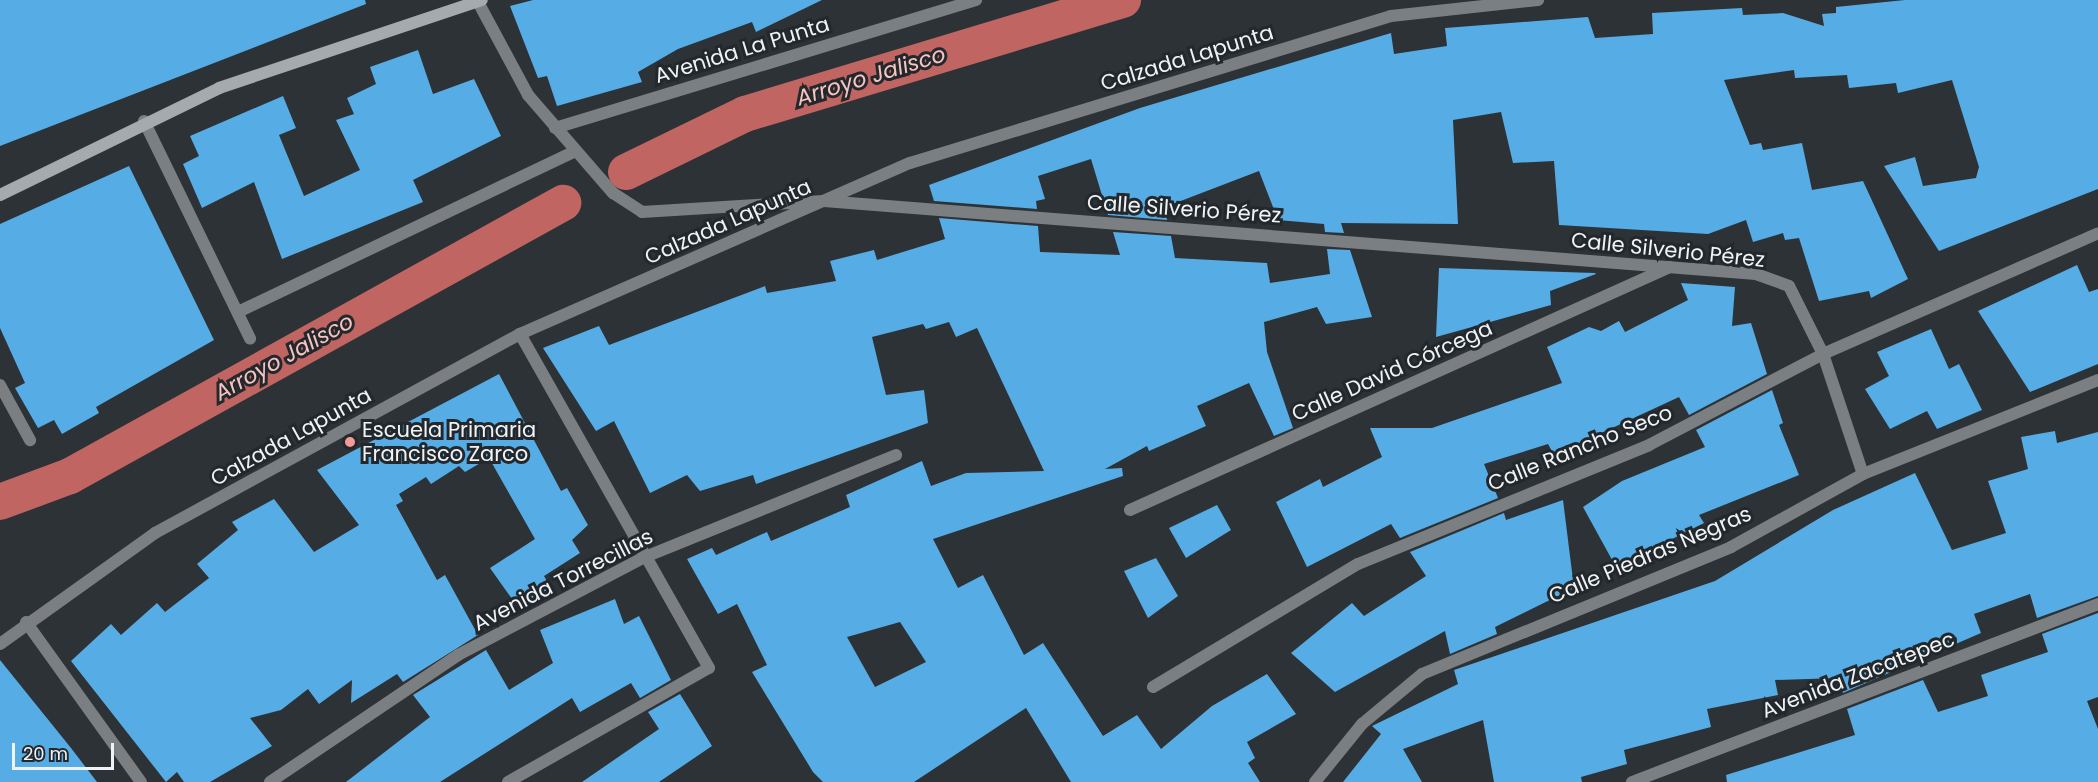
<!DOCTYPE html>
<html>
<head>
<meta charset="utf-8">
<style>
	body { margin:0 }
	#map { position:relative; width:2098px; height:782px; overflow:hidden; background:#2d3236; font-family:Poppins,sans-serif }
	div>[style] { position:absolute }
	.canal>* { height:36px; margin:-18px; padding:0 18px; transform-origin:18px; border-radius:18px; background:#c16563 }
	.building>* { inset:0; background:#56ace5 }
	.street>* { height:12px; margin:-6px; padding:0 6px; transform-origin:6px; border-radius:6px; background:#7c7f81 }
	.secondary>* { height:12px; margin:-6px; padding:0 6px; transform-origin:6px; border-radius:6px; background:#a6aaad }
	.dots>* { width:16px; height:16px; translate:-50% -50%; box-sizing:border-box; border:3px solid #23282c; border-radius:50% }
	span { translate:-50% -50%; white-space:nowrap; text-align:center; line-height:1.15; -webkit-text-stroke:6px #23282c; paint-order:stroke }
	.street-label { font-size:21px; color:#f0f3f5 }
	.poi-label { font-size:21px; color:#f0f3f5 }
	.left { translate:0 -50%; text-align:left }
	.water-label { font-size:22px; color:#f7c4c1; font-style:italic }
	.scale { position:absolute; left:12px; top:743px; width:102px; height:27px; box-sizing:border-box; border:3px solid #f0f3f5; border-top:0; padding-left:8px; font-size:18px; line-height:21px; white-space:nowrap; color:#f0f3f5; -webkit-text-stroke:4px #23282c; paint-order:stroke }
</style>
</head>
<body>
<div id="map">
	<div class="canal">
		<i style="left:626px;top:172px;width:132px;rotate:-26deg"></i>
		<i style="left:745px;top:114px;width:395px;rotate:-16.8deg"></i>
		<i style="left:0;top:502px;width:75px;rotate:-20.4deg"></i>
		<i style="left:70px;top:476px;width:564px;rotate:-28.98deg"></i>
	</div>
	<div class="building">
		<i style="clip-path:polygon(0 0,365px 0,366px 4px,0 146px)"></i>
		<i style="clip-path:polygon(533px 0,822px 0,756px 32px,752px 22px,678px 49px,638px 72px,642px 82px,557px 106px,547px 76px,538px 78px,510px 6px)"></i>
		<i style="clip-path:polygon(1905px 0,2098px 0,2098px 189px,1939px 251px,1884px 166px,1915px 157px,1923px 186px,1976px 178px,1979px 167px,1952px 80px,1898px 93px,1896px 83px,1849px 88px,1847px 75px,1795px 78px,1794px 70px,1724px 80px,1750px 145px,1761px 143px,1763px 150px,1802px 143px,1812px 190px,1863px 181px,1908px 279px,1871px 298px,1869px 291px,1819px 301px,1799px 238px,1785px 240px,1783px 233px,1753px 242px,1746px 220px,1708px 234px,1559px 225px,1554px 161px,1513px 163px,1501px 112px,1453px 120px,1458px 224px,1341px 223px,1344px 233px,1325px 232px,1324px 224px,1278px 220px,1259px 171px,1165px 207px,1167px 220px,1108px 215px,1091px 159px,1038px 176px,1045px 199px,1036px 201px,1037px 209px,934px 201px,929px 185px,1140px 108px,1391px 33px,1394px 54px,1447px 46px,1445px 28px,1588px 17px,1595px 38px,1653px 34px,1652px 13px,1742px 8px,1743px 15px,1783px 13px,1824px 26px,1822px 14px,1836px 13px,1836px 7px)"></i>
		<i style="clip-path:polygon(418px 50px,433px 94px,474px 79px,501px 136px,413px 180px,423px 202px,282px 259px,254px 182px,202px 208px,183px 164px,199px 156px,190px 136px,283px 96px,296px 128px,279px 135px,304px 196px,360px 170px,336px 120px,354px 114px,347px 98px,376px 84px,370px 67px)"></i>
		<i style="clip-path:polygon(129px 166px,214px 340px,96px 407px,99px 413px,62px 434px,54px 420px,38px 428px,15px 388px,25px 383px,0 328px,0 224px)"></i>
		<i style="clip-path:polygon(evenodd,939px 218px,1038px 226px,1040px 252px,1120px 255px,1113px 232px,1171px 236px,1175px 258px,1267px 263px,1270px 283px,1330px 274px,1327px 249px,1350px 250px,1372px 317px,1326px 324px,1317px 307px,1264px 322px,1267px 352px,1293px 428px,1274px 436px,1249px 383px,1197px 406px,1206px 426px,1149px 451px,1147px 446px,1105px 469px,1122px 468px,1123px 476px,933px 539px,958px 588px,983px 575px,1024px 655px,1043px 643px,1103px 736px,1137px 715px,1161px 749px,1212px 706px,1267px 674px,1296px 714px,1247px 742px,1255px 758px,1248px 763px,1260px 782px,1071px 782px,1026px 708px,914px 782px,823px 782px,813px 772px,752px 672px,767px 665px,737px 604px,718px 614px,687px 559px,712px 548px,716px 555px,767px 532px,771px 541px,850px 507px,846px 495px,922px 461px,931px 486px,966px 473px,1044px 471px,977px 328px,956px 337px,949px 322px,926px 329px,923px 324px,872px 337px,886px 395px,924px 390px,928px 423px,756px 484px,753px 475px,700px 491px,687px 475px,650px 493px,614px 421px,596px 431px,543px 348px,599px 326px,609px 345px,765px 286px,767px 293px,836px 281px,830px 261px,874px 250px,877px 260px,945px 239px,939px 218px,900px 622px,926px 662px,875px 687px,847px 637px,900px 622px)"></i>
		<i style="clip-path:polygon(2077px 265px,2089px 292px,2098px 289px,2098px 364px,2030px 392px,1978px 311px)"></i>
		<i style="clip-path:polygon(1439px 268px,1595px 273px,1596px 274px,1550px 291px,1551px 305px,1436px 337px)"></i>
		<i style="clip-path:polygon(1681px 283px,1735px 287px,1732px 326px,1751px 323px,1767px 374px,1689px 415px,1679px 397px,1554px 455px,1548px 444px,1484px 464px,1498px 498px,1400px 538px,1391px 524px,1307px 567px,1276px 502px,1320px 479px,1323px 487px,1382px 457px,1370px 428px,1432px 428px,1562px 383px,1547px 347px,1589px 327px,1601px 331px,1619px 321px,1625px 332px,1688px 300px)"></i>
		<i style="clip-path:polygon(1931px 329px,1949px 369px,1959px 364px,1982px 410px,1937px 429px,1927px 411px,1890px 429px,1865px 389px,1889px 376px,1877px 352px)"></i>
		<i style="clip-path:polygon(499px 374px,561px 491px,567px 488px,588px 525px,572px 540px,580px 553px,544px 576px,551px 588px,517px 606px,490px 568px,535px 539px,489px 458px,465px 472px,459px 466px,431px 484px,426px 477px,399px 494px,403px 501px,396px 505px,437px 580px,445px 575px,478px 635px,403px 682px,397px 674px,351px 703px,352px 680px,319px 704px,308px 689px,281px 710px,250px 718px,272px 746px,210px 782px,184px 782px,177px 772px,166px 782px,71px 661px,111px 624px,121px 635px,157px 603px,165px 612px,209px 578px,197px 564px,238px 530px,232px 522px,274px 499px,314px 552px,359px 525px,317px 470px)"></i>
		<i style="clip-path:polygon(1772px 390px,1783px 423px,1779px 425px,1799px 475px,1699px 515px,1704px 523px,1616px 567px,1583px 507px,1622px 481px,1705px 447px,1696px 430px)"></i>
		<i style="clip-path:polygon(2055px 431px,2057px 443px,2098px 432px,2098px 596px,2037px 618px,2030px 594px,1974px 614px,1981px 633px,1843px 693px,1838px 678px,1775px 680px,1778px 695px,1707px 709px,1711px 727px,1624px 750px,1627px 764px,1581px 777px,1582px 782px,1494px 782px,1483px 720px,1403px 749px,1422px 782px,1343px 782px,1381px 734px,1372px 726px,1458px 684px,1454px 670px,1715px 581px,1833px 510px,1915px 473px,1952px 550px,2006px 533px,1988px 481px,2028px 469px,2021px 437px)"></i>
		<i style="clip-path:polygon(1563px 500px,1574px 588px,1495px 627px,1497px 634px,1450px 654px,1445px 631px,1335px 692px,1291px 653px,1352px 603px,1364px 616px,1426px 576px,1410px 552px,1504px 513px,1506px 520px)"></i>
		<i style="clip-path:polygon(1217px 505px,1231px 530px,1186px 558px,1169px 528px)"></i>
		<i style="clip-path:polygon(1156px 558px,1178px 596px,1148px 618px,1124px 571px)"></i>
		<i style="clip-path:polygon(615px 599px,624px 624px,639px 616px,671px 680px,640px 698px,631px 683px,580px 712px,572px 698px,440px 782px,346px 782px,430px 717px,413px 695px,486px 650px,509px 690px,553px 663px,540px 630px)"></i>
		<i style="clip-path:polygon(2098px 613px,2098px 697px,2087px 701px,2098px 729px,2098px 782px,1727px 782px,1726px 775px,1855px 735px,1847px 709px,1923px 680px,1938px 712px,1988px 696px,1981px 675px,2048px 652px,2042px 634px)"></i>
		<i style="clip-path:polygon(0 660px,71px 748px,97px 782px,0 782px)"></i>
		<i style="clip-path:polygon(680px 694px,712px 746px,659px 782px,582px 782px,659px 729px,648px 712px)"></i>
	</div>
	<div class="street">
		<i style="left:478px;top:2px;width:106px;rotate:61.7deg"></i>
		<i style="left:528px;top:95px;width:130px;rotate:49.1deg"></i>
		<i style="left:613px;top:193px;width:35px;rotate:33deg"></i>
		<i style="left:642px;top:212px;width:182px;rotate:-3.5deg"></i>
		<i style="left:824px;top:201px;width:935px;rotate:4.48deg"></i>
		<i style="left:1756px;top:274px;width:35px;rotate:20deg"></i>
		<i style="left:1789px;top:286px;width:76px;rotate:63.4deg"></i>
		<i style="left:1823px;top:354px;width:126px;rotate:71.6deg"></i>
		<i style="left:144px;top:121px;width:242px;rotate:64deg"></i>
		<i style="left:555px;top:128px;width:440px;rotate:-16.9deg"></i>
		<i style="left:238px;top:312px;width:374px;rotate:-25.5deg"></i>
		<i style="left:0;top:385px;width:63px;rotate:61.4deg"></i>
		<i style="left:1130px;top:510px;width:592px;rotate:-24.23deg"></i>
		<i style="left:26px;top:622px;width:197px;rotate:54.3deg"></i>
		<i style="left:0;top:644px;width:191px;rotate:-35.6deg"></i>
		<i style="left:155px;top:533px;width:416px;rotate:-28.6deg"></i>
		<i style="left:520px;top:334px;width:426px;rotate:-23.7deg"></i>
		<i style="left:910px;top:163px;width:503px;rotate:-16.99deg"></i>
		<i style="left:1391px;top:16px;width:148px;rotate:-6.2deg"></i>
		<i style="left:1153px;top:687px;width:239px;rotate:-31deg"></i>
		<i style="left:1358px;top:564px;width:314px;rotate:-22.2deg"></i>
		<i style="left:1649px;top:445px;width:196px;rotate:-27.6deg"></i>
		<i style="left:1823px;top:354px;width:300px;rotate:-23.7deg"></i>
		<i style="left:270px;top:782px;width:227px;rotate:-34deg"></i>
		<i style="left:458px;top:655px;width:211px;rotate:-27.7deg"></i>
		<i style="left:645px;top:557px;width:271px;rotate:-22.1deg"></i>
		<i style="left:508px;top:782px;width:231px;rotate:-29.6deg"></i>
		<i style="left:709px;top:668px;width:384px;rotate:-119.5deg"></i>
		<i style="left:1315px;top:782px;width:75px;rotate:-51deg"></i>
		<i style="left:1362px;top:724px;width:78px;rotate:-39.8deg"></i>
		<i style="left:1422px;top:674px;width:334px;rotate:-22.3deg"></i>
		<i style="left:1731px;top:547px;width:151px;rotate:-28.9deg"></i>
		<i style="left:1863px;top:474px;width:253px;rotate:-21.8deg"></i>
		<i style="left:1632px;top:782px;width:499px;rotate:-20.9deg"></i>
	</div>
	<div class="secondary">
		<i style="left:0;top:195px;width:244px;rotate:-26deg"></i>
		<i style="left:219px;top:88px;width:277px;rotate:-18.5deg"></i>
	</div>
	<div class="dots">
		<i style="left:350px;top:442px;background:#f59b97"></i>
	</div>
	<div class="street-label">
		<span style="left:742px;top:50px;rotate:-17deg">Avenida La Punta</span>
		<span style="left:1187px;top:58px;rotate:-17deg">Calzada Lapunta</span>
		<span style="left:1184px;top:209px;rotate:4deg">Calle Silverio Pérez</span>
		<span style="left:728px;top:222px;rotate:-24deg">Calzada Lapunta</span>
		<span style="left:1668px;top:250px;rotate:6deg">Calle Silverio Pérez</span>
		<span style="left:1392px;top:371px;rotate:-24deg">Calle David Córcega</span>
		<span style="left:291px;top:437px;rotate:-29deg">Calzada Lapunta</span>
		<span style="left:1580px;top:448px;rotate:-22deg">Calle Rancho Seco</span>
		<span style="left:1650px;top:555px;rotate:-23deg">Calle Piedras Negras</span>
		<span style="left:563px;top:580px;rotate:-27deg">Avenida Torrecillas</span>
		<span style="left:1858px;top:675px;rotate:-21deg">Avenida Zacatepec</span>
	</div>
	<div class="poi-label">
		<span class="left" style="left:362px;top:442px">Escuela Primaria<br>Francisco Zarco</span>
	</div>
	<div class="water-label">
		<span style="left:871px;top:76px;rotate:-17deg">Arroyo Jalisco</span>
		<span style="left:284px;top:357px;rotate:-29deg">Arroyo Jalisco</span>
	</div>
	<div class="scale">20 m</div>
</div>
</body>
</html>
